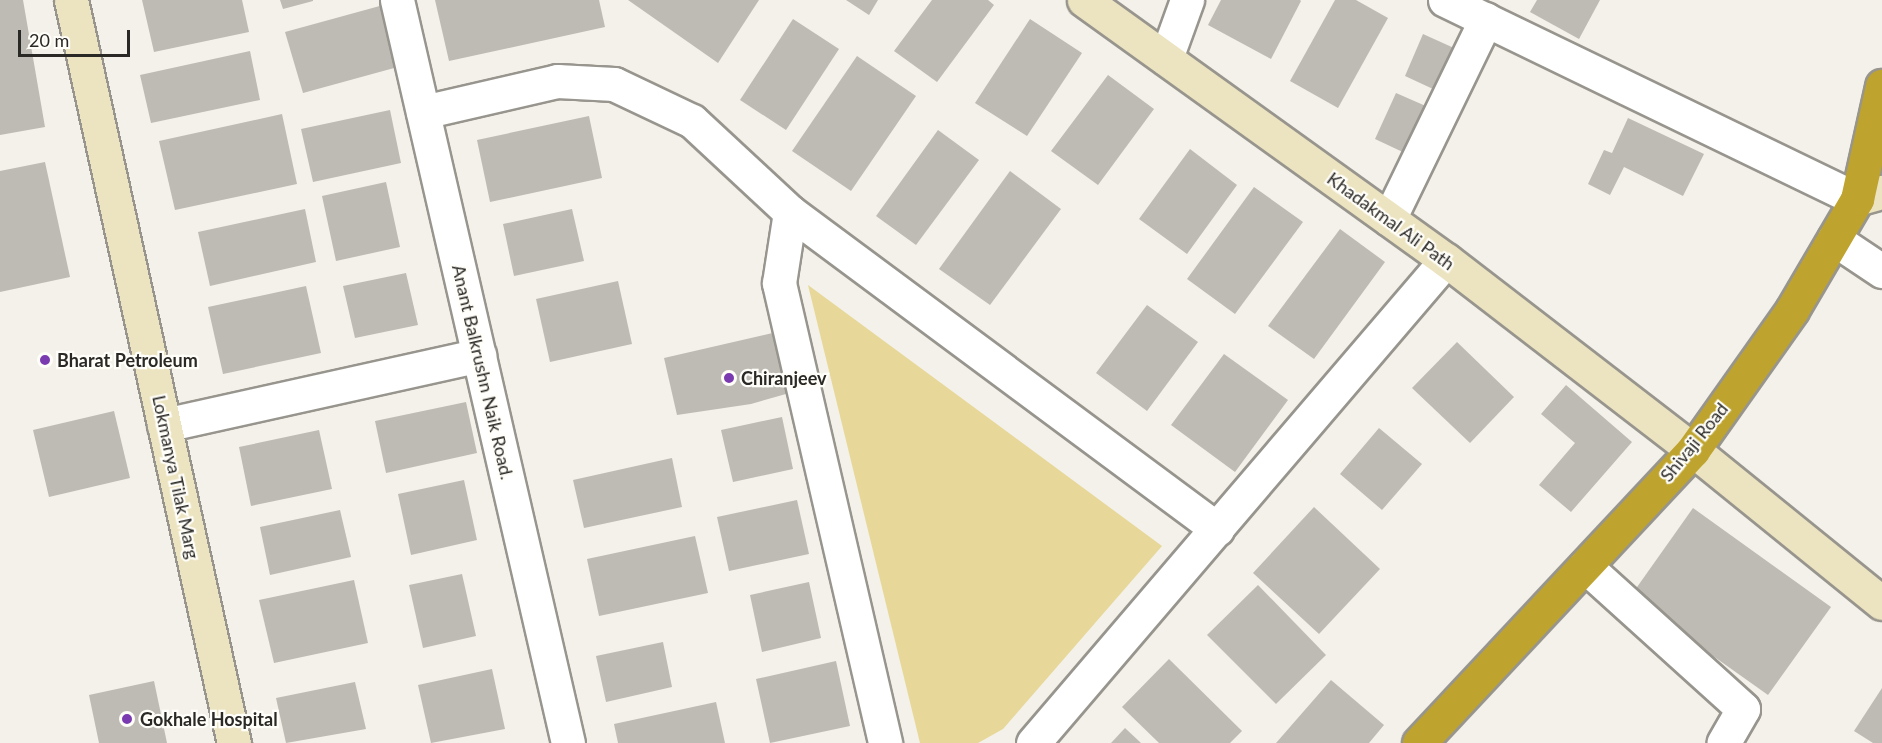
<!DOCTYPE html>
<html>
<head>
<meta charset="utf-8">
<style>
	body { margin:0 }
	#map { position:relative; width:1882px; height:743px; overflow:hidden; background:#f3f1e9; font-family:Lato,sans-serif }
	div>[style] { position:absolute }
	.green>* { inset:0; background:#e7d798 }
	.building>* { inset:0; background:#bdbbb3 }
	.roads { filter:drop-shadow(2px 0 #97958d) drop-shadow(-2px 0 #97958d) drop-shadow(0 2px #97958d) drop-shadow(0 -2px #97958d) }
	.street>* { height:33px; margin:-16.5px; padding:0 16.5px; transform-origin:16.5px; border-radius:16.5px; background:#fff }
	.secondary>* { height:33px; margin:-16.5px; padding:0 16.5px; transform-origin:16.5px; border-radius:16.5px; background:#ece3c0 }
	.highway>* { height:33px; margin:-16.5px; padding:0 16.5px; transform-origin:16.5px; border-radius:16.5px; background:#bea32e }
	.dots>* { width:16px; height:16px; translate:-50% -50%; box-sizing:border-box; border:3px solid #fffef9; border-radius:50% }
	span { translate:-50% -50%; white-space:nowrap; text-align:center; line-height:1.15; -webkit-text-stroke:4.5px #fffef9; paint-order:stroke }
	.street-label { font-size:18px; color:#2a2926 }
	.poi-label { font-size:18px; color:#2a2926; font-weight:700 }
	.left { translate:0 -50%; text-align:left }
	.scale { position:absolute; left:18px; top:30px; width:112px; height:27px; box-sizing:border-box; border:3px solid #2a2926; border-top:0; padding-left:8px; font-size:18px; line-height:21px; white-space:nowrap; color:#2a2926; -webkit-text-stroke:4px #fffef9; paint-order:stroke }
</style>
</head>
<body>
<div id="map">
	<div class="green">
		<i style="clip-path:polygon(808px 285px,1162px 546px,1003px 729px,978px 743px,920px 743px)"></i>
	</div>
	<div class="building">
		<i style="clip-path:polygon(0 0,23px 0,45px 127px,0 135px)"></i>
		<i style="clip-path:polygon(142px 0,242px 0,249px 32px,154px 52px)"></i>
		<i style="clip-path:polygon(280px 0,313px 0,313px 1px,283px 9px)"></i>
		<i style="clip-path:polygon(435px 0,599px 0,605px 27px,449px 61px)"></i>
		<i style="clip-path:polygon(628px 0,759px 0,718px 63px)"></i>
		<i style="clip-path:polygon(846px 0,878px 0,869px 15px)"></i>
		<i style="clip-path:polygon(932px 0,988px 0,994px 5px,937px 82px,894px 51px)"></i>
		<i style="clip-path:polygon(1221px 0,1300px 0,1301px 1px,1271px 59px,1208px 25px)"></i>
		<i style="clip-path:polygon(1335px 0,1356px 0,1388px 18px,1338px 108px,1290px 81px)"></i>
		<i style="clip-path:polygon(1537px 0,1600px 0,1579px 39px,1530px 12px)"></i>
		<i style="clip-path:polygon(387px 4px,405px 65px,303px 93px,285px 32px)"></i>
		<i style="clip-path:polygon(793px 19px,839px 49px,786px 130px,740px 100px)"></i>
		<i style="clip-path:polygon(1030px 19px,1082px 53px,1027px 136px,975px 103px)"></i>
		<i style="clip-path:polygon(1423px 34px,1465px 53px,1446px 95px,1405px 76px)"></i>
		<i style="clip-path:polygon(250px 51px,260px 100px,151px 123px,140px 75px)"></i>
		<i style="clip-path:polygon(857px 56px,916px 96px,851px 191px,792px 151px)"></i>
		<i style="clip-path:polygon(1108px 75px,1154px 109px,1098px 185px,1051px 151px)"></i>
		<i style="clip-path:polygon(1396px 93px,1428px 107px,1407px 154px,1375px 139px)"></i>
		<i style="clip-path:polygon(390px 110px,401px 163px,313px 182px,301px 129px)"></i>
		<i style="clip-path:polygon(282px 114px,297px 184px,175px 210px,159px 141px)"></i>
		<i style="clip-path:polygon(589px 116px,602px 178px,490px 202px,477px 140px)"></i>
		<i style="clip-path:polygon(1628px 118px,1704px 154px,1683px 196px,1624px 167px,1610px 195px,1588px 184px,1604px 150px,1612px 153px)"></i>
		<i style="clip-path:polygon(938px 130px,979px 160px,916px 245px,876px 216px)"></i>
		<i style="clip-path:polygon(1190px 149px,1237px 185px,1187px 254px,1139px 219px)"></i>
		<i style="clip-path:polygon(45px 162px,70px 277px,0 292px,0 171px)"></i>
		<i style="clip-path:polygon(1010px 171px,1061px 209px,990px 305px,939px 269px)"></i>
		<i style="clip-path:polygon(386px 182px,400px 247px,336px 261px,322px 196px)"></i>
		<i style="clip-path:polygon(1254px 187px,1303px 222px,1235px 314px,1187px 279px)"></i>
		<i style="clip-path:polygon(305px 209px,316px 262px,210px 286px,198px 232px)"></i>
		<i style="clip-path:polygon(572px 209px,584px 261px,514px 276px,503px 224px)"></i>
		<i style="clip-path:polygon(1340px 229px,1385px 262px,1314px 359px,1268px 326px)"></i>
		<i style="clip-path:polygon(406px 273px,418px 325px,355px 338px,343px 286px)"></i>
		<i style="clip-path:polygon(618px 281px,632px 344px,550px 362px,536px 299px)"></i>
		<i style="clip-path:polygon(306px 286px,321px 353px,223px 374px,208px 307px)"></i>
		<i style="clip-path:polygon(1147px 305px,1198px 342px,1147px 411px,1096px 373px)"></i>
		<i style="clip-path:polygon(781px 331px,793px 392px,751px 404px,677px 415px,664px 358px)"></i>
		<i style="clip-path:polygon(1457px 342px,1514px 397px,1470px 443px,1412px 388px)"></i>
		<i style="clip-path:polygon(1224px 354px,1288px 400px,1235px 472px,1171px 425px)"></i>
		<i style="clip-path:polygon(1566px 385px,1632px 442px,1571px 512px,1539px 485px,1575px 443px,1541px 414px)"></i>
		<i style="clip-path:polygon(466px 402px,477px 453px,386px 473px,375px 421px)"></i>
		<i style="clip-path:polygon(114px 411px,130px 478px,49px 497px,33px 430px)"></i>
		<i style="clip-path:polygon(782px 417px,793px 469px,733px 482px,721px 430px)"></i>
		<i style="clip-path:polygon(1379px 428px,1422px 464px,1382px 510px,1340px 474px)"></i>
		<i style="clip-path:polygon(319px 430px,332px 489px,251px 506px,239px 447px)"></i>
		<i style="clip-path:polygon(672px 458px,682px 507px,584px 528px,573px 480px)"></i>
		<i style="clip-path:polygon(464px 480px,477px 540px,411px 555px,398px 494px)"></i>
		<i style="clip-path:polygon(797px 500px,809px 554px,729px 571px,717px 517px)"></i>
		<i style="clip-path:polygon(1314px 507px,1380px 569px,1319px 634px,1253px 573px)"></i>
		<i style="clip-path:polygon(1693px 508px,1831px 607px,1768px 695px,1630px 597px)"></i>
		<i style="clip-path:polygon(340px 510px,351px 557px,270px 575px,260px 527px)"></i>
		<i style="clip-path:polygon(695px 536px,708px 593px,599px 616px,587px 559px)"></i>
		<i style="clip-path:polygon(462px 574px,476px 636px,423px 648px,409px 585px)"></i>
		<i style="clip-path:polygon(354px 580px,368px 643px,274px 663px,259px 600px)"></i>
		<i style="clip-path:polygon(809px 582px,821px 638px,762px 652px,750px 595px)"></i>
		<i style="clip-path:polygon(1258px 585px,1326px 655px,1276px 704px,1207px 635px)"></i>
		<i style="clip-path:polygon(663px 642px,672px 687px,606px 702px,596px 656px)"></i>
		<i style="clip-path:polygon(1169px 659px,1242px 731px,1230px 743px,1159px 743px,1122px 707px)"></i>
		<i style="clip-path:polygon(836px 661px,850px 726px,770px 743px,756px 679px)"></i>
		<i style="clip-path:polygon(492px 669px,505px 729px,431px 743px,418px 685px)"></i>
		<i style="clip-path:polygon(1331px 680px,1384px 725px,1369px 743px,1276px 743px)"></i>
		<i style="clip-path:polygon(154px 681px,167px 743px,99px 743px,89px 695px)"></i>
		<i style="clip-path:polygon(355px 682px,366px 729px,286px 743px,276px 698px)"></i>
		<i style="clip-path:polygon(1882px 688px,1882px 743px,1873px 743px,1854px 731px)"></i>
		<i style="clip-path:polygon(716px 702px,725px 743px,618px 743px,614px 724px)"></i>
		<i style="clip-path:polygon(1125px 728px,1141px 743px,1111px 743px)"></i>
	</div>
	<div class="roads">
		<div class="street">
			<i style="left:397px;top:0;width:762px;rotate:77.04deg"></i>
			<i style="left:1445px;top:0;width:458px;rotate:25.8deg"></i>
			<i style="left:1166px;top:58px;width:62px;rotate:-70.1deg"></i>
			<i style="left:423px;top:112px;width:138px;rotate:-13deg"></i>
			<i style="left:557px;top:81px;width:57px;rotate:3deg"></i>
			<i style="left:614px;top:84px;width:86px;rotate:25.4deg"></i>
			<i style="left:692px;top:121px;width:134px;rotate:42.9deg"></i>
			<i style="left:790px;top:212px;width:532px;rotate:36.59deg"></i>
			<i style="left:790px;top:212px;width:72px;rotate:98.8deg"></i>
			<i style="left:779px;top:283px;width:472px;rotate:77deg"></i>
			<i style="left:1389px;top:219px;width:222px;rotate:-64.1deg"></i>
			<i style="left:1834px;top:239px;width:58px;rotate:33.7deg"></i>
			<i style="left:164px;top:425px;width:323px;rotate:-12.5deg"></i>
			<i style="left:1585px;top:566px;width:213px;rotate:42.1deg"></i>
			<i style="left:1743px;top:709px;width:39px;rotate:120deg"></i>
			<i style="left:1033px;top:743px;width:635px;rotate:-49.47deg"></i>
		</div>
		<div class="secondary">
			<i style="left:71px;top:0;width:761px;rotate:77.63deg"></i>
			<i style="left:1084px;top:0;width:446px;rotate:35.7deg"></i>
			<i style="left:1446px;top:260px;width:312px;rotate:37.6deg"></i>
			<i style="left:1693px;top:450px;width:243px;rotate:39deg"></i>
			<i style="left:1857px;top:199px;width:26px;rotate:-16deg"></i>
		</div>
		<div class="highway">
			<i style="left:1419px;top:743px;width:401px;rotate:-46.9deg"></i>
			<i style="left:1693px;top:450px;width:171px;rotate:-54.7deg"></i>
			<i style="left:1792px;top:310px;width:129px;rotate:-59.6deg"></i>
			<i style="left:1857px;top:199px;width:116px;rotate:-77.5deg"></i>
		</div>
	</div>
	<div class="dots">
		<i style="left:45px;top:360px;background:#7b3bb0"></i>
		<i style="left:729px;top:378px;background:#7b3bb0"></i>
		<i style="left:127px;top:719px;background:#7b3bb0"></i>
	</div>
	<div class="street-label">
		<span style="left:1391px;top:221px;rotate:36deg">Khadakmal Ali Path</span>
		<span style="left:483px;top:372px;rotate:77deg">Anant Balkrushn Naik Road.</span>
		<span style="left:1694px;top:442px;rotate:-51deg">Shivaji Road</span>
		<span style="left:176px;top:477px;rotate:78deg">Lokmanya Tilak Marg</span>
	</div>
	<div class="poi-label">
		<span class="left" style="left:57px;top:360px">Bharat Petroleum</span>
		<span class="left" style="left:741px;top:378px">Chiranjeev</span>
		<span class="left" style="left:140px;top:719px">Gokhale Hospital</span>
	</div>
	<div class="scale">20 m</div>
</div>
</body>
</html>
